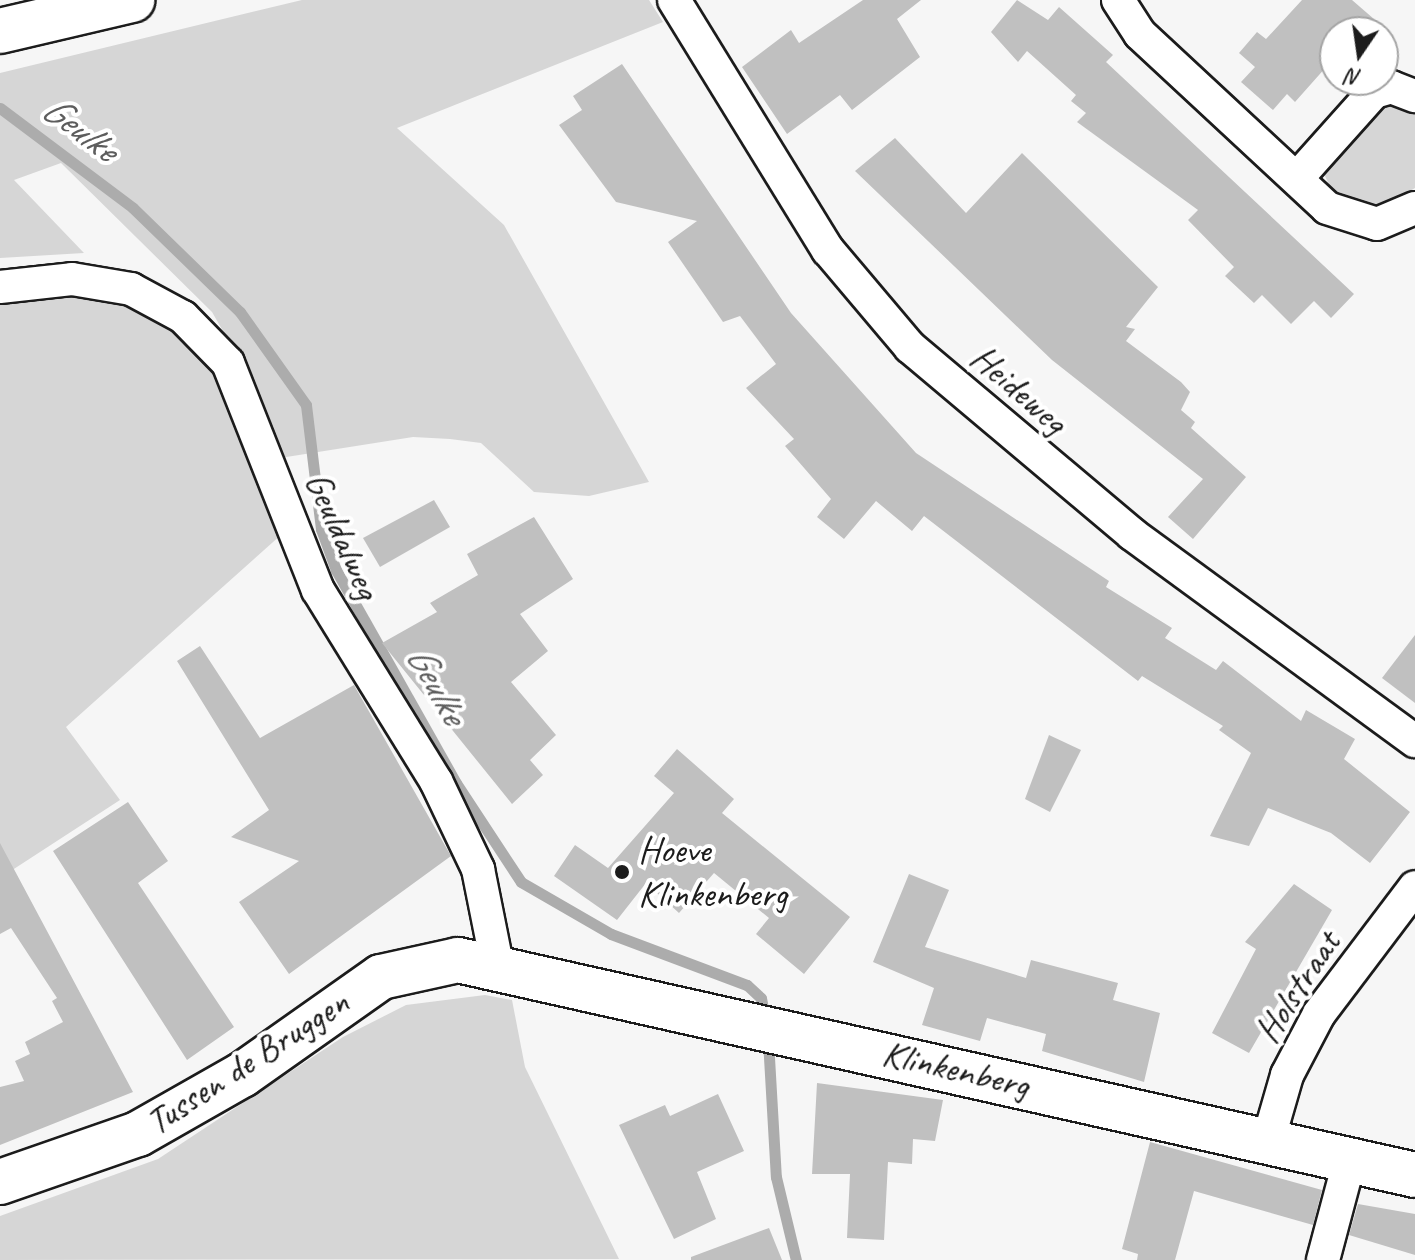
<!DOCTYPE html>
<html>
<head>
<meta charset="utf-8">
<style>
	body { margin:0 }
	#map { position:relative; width:1415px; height:1260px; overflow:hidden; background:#f6f6f6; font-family:Caveat,sans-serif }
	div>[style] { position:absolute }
	.green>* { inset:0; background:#d6d6d6 }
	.stream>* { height:11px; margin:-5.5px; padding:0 5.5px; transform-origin:5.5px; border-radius:5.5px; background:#acacac }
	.building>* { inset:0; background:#c0c0c0 }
	.roads { filter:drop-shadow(2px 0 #1c1c1c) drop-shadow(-2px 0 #1c1c1c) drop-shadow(0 2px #1c1c1c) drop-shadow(0 -2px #1c1c1c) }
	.street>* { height:32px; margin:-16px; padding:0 16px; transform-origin:16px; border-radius:16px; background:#fff }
	.secondary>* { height:44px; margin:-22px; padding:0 22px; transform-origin:22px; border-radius:22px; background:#fff }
	.highway>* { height:44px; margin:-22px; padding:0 22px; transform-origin:22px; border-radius:22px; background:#fff }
	.dots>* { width:22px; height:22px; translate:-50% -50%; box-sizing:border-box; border:4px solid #fff; border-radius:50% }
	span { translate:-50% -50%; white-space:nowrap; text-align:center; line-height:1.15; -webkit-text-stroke:8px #fff; paint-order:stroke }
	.street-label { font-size:38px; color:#1c1c1c }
	.poi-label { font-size:38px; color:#1c1c1c }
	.left { translate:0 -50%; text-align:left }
	.water-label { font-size:40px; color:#5d5d5d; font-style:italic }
	.north { position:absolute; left:1319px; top:16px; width:80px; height:80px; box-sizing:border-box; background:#fff; border:2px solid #a4a4a4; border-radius:50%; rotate:193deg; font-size:22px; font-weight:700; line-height:32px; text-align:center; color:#1c1c1c }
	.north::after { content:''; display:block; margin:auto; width:28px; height:36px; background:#1c1c1c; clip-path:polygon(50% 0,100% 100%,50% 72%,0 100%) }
</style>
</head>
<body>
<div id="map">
	<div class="green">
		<i style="clip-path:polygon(302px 0,649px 0,663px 22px,397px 128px,504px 225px,649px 482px,589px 496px,534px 492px,481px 443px,450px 439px,413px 437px,280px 458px,247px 373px,212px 312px,61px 163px,14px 180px,84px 253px,0 258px,0 73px)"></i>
		<i style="clip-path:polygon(1386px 100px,1415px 113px,1415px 188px,1375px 212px,1335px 197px,1324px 174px)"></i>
		<i style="clip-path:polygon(104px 289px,159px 301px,205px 351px,282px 534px,66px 727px,120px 800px,0 878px,0 302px)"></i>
		<i style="clip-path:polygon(485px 995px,512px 1000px,525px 1067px,619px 1259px,0 1260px,0 1216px,158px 1159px,343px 1037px,406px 1005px)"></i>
	</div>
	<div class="stream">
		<i style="left:0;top:108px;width:166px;rotate:36.9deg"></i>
		<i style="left:133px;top:208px;width:149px;rotate:44.2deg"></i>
		<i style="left:240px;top:312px;width:114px;rotate:54.6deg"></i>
		<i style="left:306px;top:405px;width:125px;rotate:83.1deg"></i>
		<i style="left:321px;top:529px;width:44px;rotate:69.9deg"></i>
		<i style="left:336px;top:570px;width:244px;rotate:60.6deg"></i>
		<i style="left:456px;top:783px;width:118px;rotate:56.7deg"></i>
		<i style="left:521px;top:882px;width:104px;rotate:30deg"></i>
		<i style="left:611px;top:934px;width:145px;rotate:20.6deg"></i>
		<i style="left:747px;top:985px;width:19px;rotate:43deg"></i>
		<i style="left:761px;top:998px;width:21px;rotate:79deg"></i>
		<i style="left:768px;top:1040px;width:137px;rotate:86.7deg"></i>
		<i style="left:776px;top:1177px;width:85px;rotate:76.5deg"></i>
	</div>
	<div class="building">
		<i style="clip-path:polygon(863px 0,921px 0,897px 19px,920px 57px,852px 110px,840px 95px,787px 134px,742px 67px,791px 30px,799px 43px)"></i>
		<i style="clip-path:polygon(1017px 0,1048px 20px,1059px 7px,1113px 55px,1106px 62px,1354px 294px,1331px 318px,1314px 301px,1291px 324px,1262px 295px,1254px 303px,1225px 276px,1234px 267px,1188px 220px,1198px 210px,1077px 122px,1086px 113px,1071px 101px,1076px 95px,1027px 51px,1018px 62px,991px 32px)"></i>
		<i style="clip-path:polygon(1302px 0,1352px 0,1389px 32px,1335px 32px,1335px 57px,1295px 102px,1287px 94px,1273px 110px,1241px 82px,1255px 67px,1239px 53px,1257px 32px,1266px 39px)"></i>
		<i style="clip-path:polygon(622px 64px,791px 313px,916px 453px,1109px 581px,1106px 587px,1172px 628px,1165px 638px,1216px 670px,1223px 661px,1301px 721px,1306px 710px,1355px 739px,1344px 759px,1410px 812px,1370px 863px,1331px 833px,1268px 808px,1249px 846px,1210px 836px,1251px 753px,1219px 730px,1223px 726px,1142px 676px,1138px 681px,924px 516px,912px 531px,876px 501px,844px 539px,817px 517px,831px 499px,785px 446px,794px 439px,746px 388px,776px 364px,740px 316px,723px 322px,668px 242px,697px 221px,616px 202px,559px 125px,582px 110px,573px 96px)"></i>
		<i style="clip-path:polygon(895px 138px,966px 213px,1022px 153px,1158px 287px,1126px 327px,1135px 329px,1126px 341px,1181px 382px,1190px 392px,1181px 410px,1195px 422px,1191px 428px,1246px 477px,1193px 539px,1168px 517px,1203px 479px,1052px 360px,855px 171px)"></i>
		<i style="clip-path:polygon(434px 500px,450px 527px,380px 567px,363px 538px)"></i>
		<i style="clip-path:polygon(534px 517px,573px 579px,520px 614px,548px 651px,511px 682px,556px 735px,530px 760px,543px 775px,512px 804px,382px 643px,437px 612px,430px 603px,478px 575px,467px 554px)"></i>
		<i style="clip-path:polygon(1415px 635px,1415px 703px,1382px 678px)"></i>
		<i style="clip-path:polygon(200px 646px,260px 738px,354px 685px,451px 856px,289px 974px,239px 902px,299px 861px,231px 837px,269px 810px,177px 661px)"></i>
		<i style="clip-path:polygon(1049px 735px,1081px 750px,1050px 812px,1025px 799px)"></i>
		<i style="clip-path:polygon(677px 749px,734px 799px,722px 813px,850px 917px,804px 974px,756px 934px,769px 918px,714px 873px,679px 913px,646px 883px,617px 920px,554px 876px,575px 845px,608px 868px,674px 793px,654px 776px)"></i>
		<i style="clip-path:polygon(128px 802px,168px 861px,138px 883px,234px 1027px,187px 1060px,53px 851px)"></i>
		<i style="clip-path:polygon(0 843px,133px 1092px,0 1145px,0 1087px,24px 1081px,15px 1061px,30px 1054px,25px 1042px,63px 1022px,52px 1001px,57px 998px,11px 928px,0 934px)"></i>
		<i style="clip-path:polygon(909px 874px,949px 890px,925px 947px,1026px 978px,1031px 960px,1118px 983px,1113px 1000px,1160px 1013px,1144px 1082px,1042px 1051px,1046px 1034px,987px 1018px,980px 1041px,922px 1025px,934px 988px,873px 962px)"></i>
		<i style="clip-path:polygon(1294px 884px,1332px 910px,1249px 1053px,1212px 1033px,1256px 949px,1245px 942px)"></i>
		<i style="clip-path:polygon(817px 1083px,943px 1100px,935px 1141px,913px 1139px,912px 1164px,888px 1162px,884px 1240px,847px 1238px,850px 1174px,812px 1174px)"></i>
		<i style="clip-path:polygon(718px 1094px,744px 1151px,697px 1172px,716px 1219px,674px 1239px,619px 1125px,665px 1105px,670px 1116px)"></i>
		<i style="clip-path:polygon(1150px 1142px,1322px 1190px,1313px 1225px,1194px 1191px,1175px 1260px,1137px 1260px,1138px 1254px,1122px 1249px)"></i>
		<i style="clip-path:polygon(1358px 1204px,1415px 1214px,1415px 1255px,1349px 1235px)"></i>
		<i style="clip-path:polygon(769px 1228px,782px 1260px,691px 1260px,691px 1257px)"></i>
	</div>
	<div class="roads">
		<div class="street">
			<i style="left:674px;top:0;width:294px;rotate:58.4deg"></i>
			<i style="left:828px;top:250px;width:127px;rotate:49.8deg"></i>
			<i style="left:910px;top:347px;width:290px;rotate:40.1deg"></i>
			<i style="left:1132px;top:534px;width:351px;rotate:36.2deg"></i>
			<i style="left:1118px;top:0;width:40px;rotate:57.1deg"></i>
			<i style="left:1140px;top:34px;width:255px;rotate:42.9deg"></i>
			<i style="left:1327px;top:208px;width:52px;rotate:17.7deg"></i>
			<i style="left:1377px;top:224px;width:41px;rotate:-22.8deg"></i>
			<i style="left:1299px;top:176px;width:113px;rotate:-48.2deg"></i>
			<i style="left:1374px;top:92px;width:18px;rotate:-16deg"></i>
			<i style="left:1391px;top:87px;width:26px;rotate:21deg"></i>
			<i style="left:0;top:287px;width:72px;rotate:-6.3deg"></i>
			<i style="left:72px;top:279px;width:60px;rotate:9.6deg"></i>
			<i style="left:131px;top:289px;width:59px;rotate:28.3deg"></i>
			<i style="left:183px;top:317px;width:64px;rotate:45.6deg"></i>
			<i style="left:228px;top:363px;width:244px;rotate:68.4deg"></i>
			<i style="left:318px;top:590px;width:225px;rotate:58.3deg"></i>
			<i style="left:436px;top:781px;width:98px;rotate:64.5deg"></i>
			<i style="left:478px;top:869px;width:97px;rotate:78.7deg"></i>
			<i style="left:1268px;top:1141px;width:69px;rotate:-73.9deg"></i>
			<i style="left:1287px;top:1075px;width:69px;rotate:-62.3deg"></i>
			<i style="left:1319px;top:1014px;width:159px;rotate:-52.9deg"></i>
			<i style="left:1323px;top:1260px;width:101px;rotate:-75.1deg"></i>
		</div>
		<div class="secondary">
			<i style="left:0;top:1182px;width:146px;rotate:-19.2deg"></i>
			<i style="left:138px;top:1134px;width:120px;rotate:-29.6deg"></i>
			<i style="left:242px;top:1075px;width:170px;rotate:-35.2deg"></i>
			<i style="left:381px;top:977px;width:79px;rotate:-12.4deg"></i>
			<i style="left:458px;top:960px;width:981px;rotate:12.66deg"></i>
		</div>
		<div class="highway">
			<i style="left:0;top:31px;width:136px;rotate:-13.2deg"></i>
		</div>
	</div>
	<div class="dots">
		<i style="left:622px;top:872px;background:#1c1c1c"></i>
	</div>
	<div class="street-label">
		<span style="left:1019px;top:389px;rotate:41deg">Heideweg</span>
		<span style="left:343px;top:535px;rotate:66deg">Geuldalweg</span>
		<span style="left:1297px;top:987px;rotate:-57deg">Holstraat</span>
		<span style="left:247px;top:1062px;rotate:-33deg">Tussen de Bruggen</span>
		<span style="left:956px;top:1069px;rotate:13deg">Klinkenberg</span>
	</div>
	<div class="poi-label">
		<span class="left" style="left:638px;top:872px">Hoeve<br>Klinkenberg</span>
	</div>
	<div class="water-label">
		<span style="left:80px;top:128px;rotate:37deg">Geulke</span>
		<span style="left:437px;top:684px;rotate:61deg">Geulke</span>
	</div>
	<div class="north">N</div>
</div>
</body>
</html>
